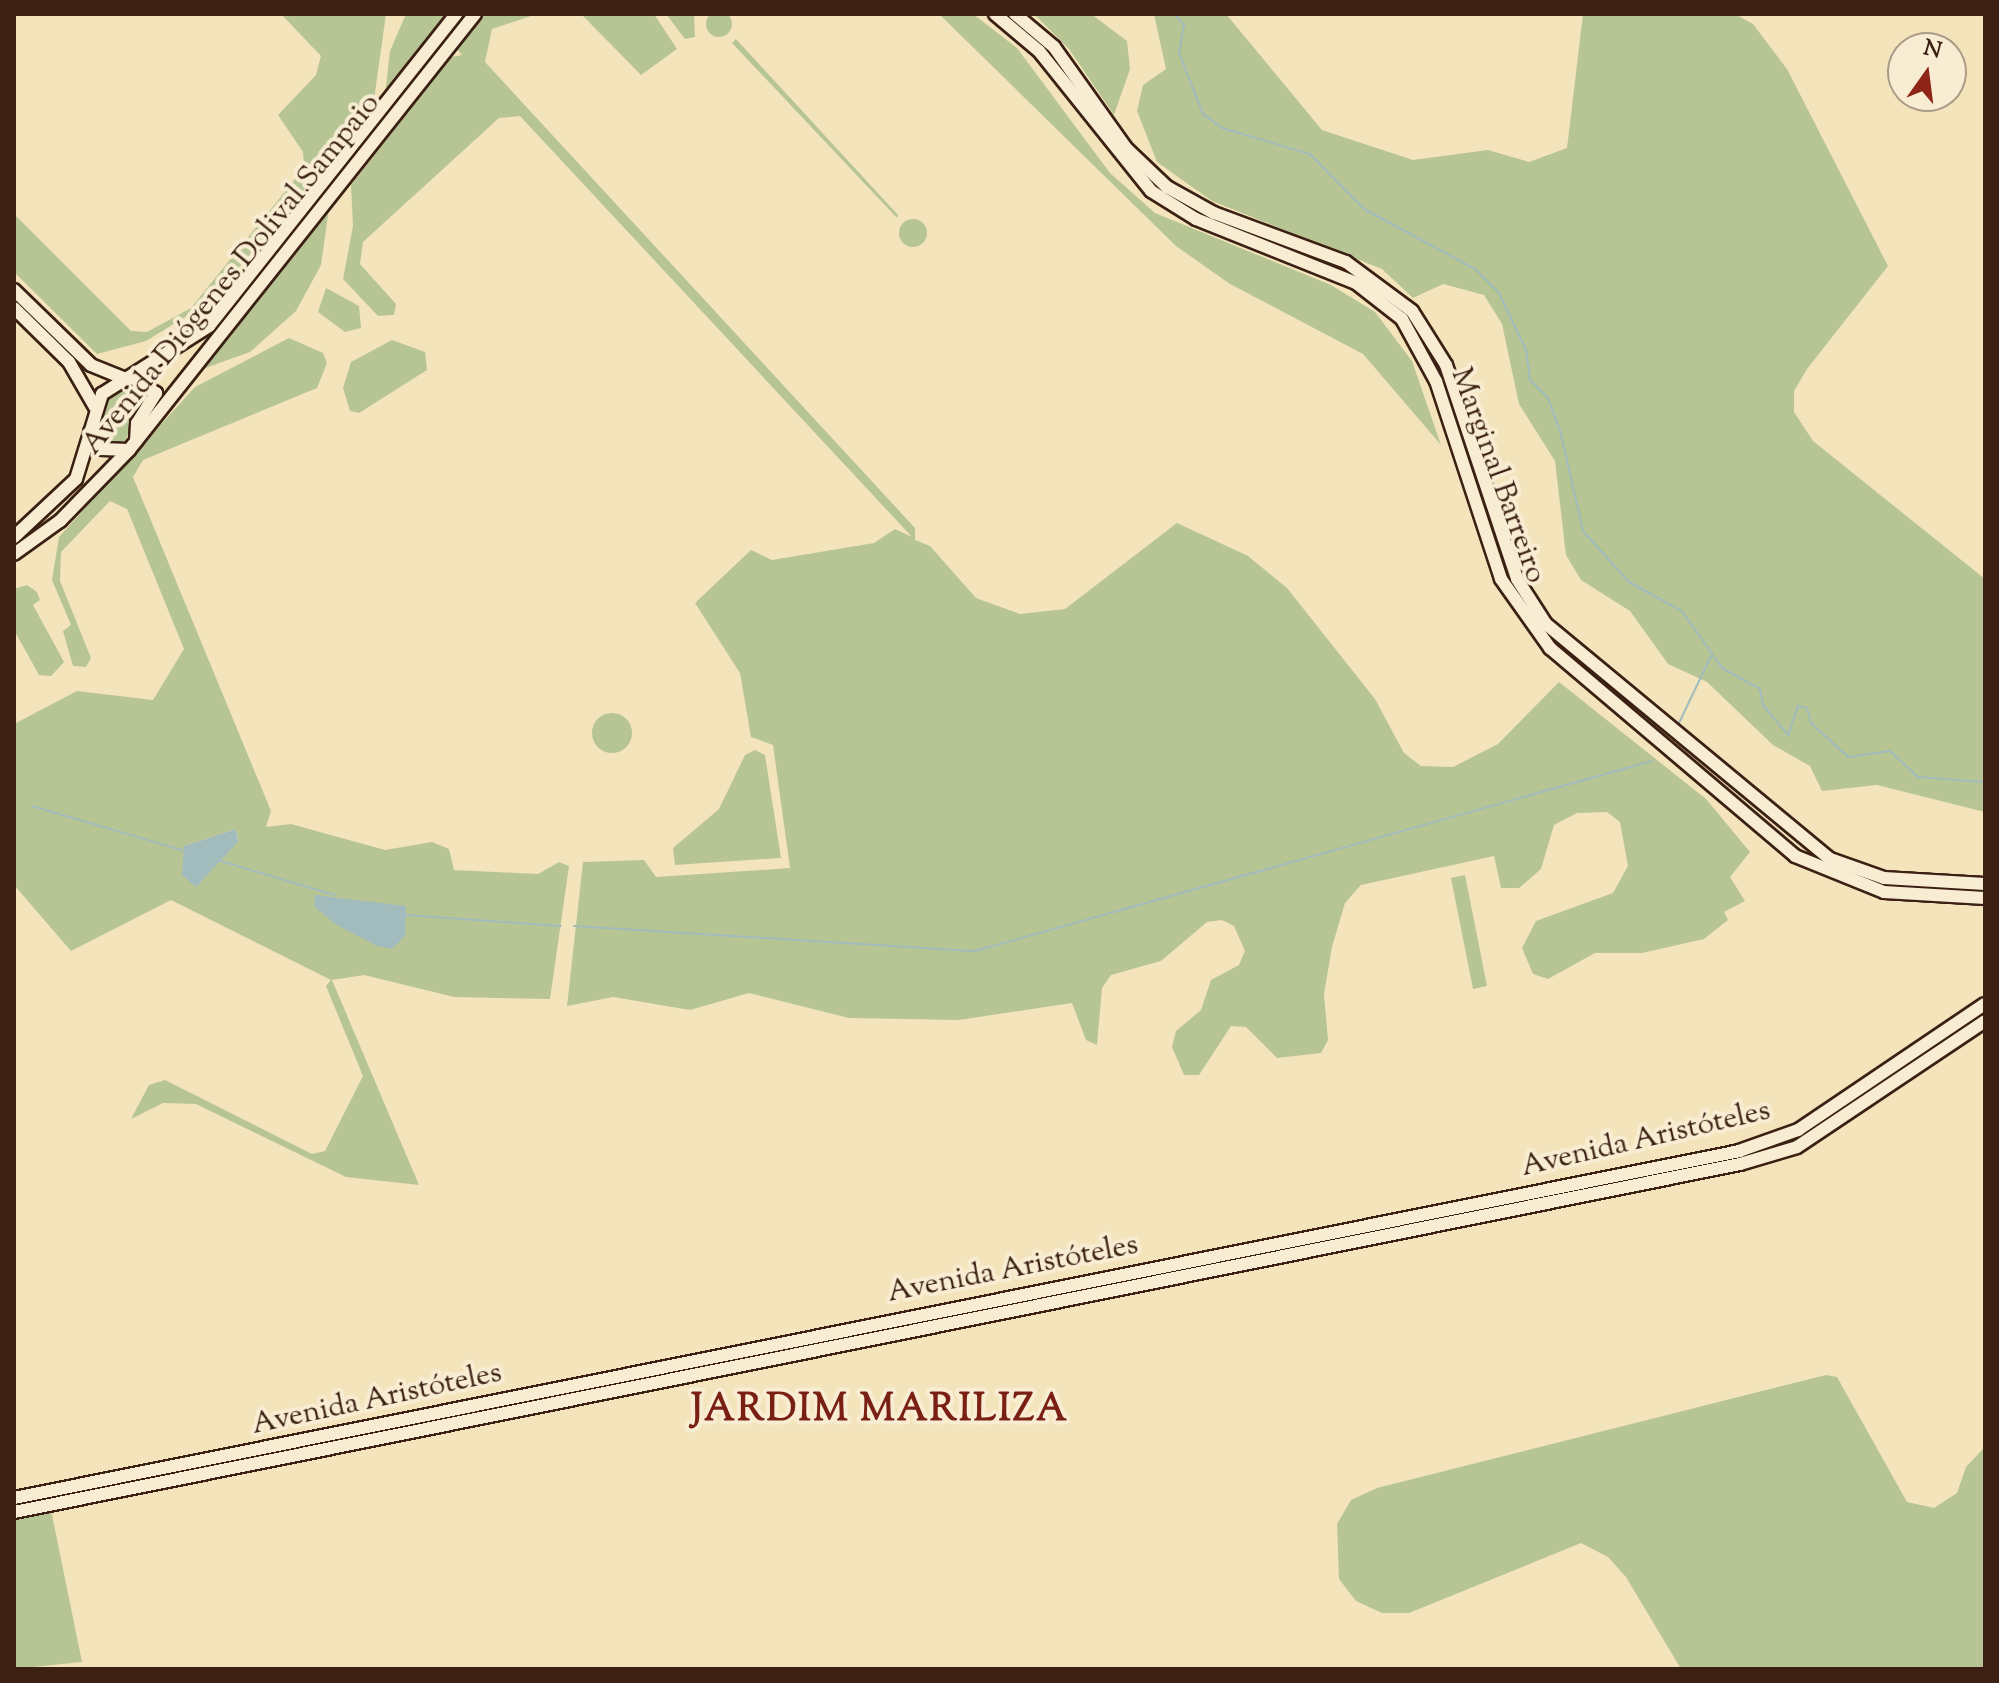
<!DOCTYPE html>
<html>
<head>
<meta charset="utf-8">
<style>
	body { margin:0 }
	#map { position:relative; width:1999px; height:1683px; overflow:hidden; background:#f4e4bc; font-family:"Sorts Mill Goudy",serif }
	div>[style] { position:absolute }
	.green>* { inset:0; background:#b7c594 }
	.round { border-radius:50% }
	.water>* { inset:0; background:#a2bbbc }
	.stream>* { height:2px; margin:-1px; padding:0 1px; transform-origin:1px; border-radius:1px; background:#a2bbbc }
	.roads { filter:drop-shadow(2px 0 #3b2013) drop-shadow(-2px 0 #3b2013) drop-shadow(0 2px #3b2013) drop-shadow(0 -2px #3b2013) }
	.secondary>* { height:12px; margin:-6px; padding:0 6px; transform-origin:6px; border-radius:6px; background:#f8edd3 }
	span { translate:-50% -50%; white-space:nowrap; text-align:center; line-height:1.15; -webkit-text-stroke:8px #f8edd3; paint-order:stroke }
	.street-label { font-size:30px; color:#3b2013 }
	.district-label { font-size:38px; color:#7a1f14; font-weight:700; letter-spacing:2px }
	.frame { position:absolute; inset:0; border:16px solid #3b2013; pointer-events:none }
	.north { position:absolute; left:1887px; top:32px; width:80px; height:80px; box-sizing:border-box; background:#f8edd3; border:2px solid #ac9b86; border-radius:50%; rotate:14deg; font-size:22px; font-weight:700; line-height:32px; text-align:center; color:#3b2013 }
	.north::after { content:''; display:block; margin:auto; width:28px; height:36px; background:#8f2418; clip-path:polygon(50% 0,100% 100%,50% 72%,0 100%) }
</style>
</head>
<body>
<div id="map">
	<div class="green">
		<i class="round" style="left:706px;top:11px;width:26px;height:26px"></i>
		<i style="clip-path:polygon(281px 14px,386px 14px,373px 107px,211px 301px,146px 341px,97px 354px,14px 272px,14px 214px,131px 331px,147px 332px,191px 308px,304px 168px,303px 152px,278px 115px,316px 75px,321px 56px)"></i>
		<i style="clip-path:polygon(406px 14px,449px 14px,385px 95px,390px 51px)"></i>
		<i style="clip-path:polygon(480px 14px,537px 14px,492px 29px,485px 62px,915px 528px,915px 540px,930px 546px,976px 598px,1020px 614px,1065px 609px,1177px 523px,1248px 556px,1287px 588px,1375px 699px,1404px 753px,1421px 766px,1453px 767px,1498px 744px,1559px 682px,1706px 799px,1750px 852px,1730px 877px,1745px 901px,1724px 912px,1728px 920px,1704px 939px,1642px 953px,1595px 953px,1548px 979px,1533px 974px,1522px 948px,1536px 921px,1613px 893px,1628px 866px,1620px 822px,1607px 812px,1577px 813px,1554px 825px,1541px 869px,1519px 888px,1501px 888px,1494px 856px,1361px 885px,1345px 903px,1332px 947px,1324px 994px,1328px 1040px,1321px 1053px,1277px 1058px,1246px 1027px,1231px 1026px,1199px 1075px,1184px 1075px,1172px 1047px,1176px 1031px,1201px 1010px,1211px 980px,1239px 965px,1245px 951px,1234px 926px,1222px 920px,1207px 922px,1161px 961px,1111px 975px,1102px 988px,1097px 1045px,1086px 1040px,1072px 1003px,959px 1020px,849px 1018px,749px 993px,690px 1010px,613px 997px,567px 1006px,583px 862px,644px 860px,656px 877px,790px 868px,773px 745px,751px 737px,740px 673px,695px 603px,751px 550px,772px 560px,874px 543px,895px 529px,912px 537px,520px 116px,499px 118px,363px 242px,360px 264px,396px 304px,394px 315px,378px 316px,343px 279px,353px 226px,351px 185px,451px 57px,462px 55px,455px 47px)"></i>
		<i style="clip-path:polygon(581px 14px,654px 14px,677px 49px,641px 75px)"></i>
		<i style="clip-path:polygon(666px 14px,694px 14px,695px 37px,685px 39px)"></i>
		<i style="clip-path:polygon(939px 14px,973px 14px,1017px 48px,1110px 173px,1155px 213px,1331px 285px,1375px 312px,1412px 361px,1441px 445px,1363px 354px,1230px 284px,1176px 246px)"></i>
		<i style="clip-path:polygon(1034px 14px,1091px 14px,1127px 41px,1130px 69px,1114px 115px,1069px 49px)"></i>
		<i style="clip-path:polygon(1154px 14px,1226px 14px,1322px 130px,1413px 160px,1488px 150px,1529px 162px,1567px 148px,1583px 14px,1735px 14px,1753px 24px,1787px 69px,1888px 266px,1807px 369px,1794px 391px,1794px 412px,1813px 441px,1985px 579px,1985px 812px,1877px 785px,1822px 791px,1810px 766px,1773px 745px,1707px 682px,1668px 664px,1630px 611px,1581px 580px,1566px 555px,1555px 461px,1519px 404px,1502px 324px,1484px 295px,1443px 284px,1413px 298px,1382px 269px,1212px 201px,1157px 162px,1137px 111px,1143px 85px,1166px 69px)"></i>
		<i style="clip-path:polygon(736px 39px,898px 215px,897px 218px,732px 43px)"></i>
		<i style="clip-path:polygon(330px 201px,321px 265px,296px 311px,250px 352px,197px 371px)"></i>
		<i class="round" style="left:899px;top:219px;width:28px;height:28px"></i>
		<i style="clip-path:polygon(326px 288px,359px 306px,361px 328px,345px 332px,318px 312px)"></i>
		<i style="clip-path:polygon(evenodd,289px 338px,323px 353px,327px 363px,317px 388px,143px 460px,133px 477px,271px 811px,266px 827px,291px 824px,385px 850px,432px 842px,449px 849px,454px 870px,538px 874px,559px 862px,569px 866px,550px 999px,454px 997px,364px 975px,332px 980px,419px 1185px,346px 1177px,196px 1104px,163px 1103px,131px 1119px,149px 1085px,165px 1080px,312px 1154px,325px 1151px,363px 1076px,326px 986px,331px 980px,171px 900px,71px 951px,14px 885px,14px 724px,77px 691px,153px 700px,184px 649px,127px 509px,110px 501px,61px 552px,60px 581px,91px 658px,86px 667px,73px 666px,63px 631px,71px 625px,52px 580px,59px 537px,195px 387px,289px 338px,236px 829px,238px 842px,208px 866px,184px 846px,236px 829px)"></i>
		<i style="clip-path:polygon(392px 340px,425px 352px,427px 370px,359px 413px,350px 411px,343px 388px,351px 362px)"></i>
		<i style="clip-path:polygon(131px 382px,148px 394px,124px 443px,104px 443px,96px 430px,103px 397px)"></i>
		<i style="clip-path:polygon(27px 585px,37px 592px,40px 600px,33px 605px,64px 662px,51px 676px,39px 675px,14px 630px,14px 589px)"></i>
		<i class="round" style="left:592px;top:713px;width:40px;height:40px"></i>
		<i style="clip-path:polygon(755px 750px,765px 755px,781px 858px,675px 865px,673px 848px,719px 809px,745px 755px)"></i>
		<i style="clip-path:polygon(1465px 875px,1487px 986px,1473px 989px,1451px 878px)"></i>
		<i style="clip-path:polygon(1826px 1375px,1837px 1377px,1907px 1502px,1934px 1508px,1957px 1493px,1966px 1467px,1985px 1447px,1985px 1669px,1681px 1669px,1626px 1577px,1608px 1557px,1581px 1543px,1409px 1613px,1382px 1613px,1356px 1601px,1339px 1579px,1337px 1524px,1351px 1500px,1377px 1488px)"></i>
		<i style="clip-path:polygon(51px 1510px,82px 1662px,14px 1669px,14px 1515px)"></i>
	</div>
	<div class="water">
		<i style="clip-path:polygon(236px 829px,238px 842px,196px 887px,182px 875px,184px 846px)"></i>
		<i style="clip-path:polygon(315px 895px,406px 906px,405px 936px,392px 949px,377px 946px,335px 924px,314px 906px)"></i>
	</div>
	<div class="stream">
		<i style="left:1174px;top:14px;width:15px;rotate:48deg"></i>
		<i style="left:1184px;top:25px;width:28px;rotate:100deg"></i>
		<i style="left:1179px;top:53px;width:66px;rotate:68.5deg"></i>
		<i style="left:1203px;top:114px;width:24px;rotate:36deg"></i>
		<i style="left:1222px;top:128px;width:92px;rotate:16.5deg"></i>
		<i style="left:1310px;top:154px;width:77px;rotate:45.5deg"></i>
		<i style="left:1364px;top:209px;width:126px;rotate:28.4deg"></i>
		<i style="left:1475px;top:269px;width:34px;rotate:45deg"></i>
		<i style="left:1499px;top:293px;width:63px;rotate:64.7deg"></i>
		<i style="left:1526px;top:350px;width:30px;rotate:82deg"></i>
		<i style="left:1530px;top:380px;width:25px;rotate:45deg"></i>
		<i style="left:1548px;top:398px;width:38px;rotate:70deg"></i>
		<i style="left:1561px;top:434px;width:99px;rotate:77.2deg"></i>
		<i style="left:1583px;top:531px;width:69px;rotate:48deg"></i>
		<i style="left:1629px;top:582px;width:60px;rotate:28.7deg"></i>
		<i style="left:1682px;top:611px;width:70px;rotate:54.9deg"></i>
		<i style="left:1722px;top:668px;width:43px;rotate:28.9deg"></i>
		<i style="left:1760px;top:689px;width:16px;rotate:79deg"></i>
		<i style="left:1763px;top:705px;width:39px;rotate:50deg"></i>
		<i style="left:1788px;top:735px;width:31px;rotate:-71deg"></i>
		<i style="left:1798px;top:706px;width:9px;rotate:13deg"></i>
		<i style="left:1807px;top:708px;width:16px;rotate:75deg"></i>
		<i style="left:1811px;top:723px;width:50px;rotate:42.6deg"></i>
		<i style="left:1848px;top:757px;width:42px;rotate:-8.1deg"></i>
		<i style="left:1890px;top:751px;width:38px;rotate:43deg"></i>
		<i style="left:1918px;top:777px;width:67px;rotate:4.3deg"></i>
		<i style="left:1679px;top:723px;width:74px;rotate:-64.5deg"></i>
		<i style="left:32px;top:806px;width:159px;rotate:16.4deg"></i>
		<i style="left:214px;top:859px;width:126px;rotate:16.6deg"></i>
		<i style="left:406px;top:915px;width:155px;rotate:4.1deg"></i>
		<i style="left:574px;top:926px;width:402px;rotate:3.6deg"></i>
		<i style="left:975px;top:951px;width:703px;rotate:-15.68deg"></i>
	</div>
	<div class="roads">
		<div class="secondary">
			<i style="left:995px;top:14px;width:57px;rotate:40.1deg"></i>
			<i style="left:1039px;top:51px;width:179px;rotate:51.3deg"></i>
			<i style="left:1151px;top:191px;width:53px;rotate:31.9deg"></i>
			<i style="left:1196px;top:219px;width:172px;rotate:21.8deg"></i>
			<i style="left:1356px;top:283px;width:58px;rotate:38deg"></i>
			<i style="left:1402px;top:319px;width:71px;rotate:61.3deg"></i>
			<i style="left:1436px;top:381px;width:208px;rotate:71.8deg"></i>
			<i style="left:1501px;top:579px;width:85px;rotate:54.6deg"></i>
			<i style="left:1550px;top:648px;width:321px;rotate:40.3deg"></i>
			<i style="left:1795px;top:856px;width:96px;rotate:22deg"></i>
			<i style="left:1884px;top:892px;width:101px;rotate:3.4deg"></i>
			<i style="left:1015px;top:14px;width:51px;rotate:40.2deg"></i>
			<i style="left:1054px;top:47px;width:124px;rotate:54.5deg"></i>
			<i style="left:1126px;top:148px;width:57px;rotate:43.6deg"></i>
			<i style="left:1167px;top:187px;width:54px;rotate:29deg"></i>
			<i style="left:1214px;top:213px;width:141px;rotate:20.4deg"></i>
			<i style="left:1346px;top:262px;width:82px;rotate:36.6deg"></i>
			<i style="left:1412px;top:311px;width:64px;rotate:57.8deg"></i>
			<i style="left:1446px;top:365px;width:225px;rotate:71.6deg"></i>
			<i style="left:1517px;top:579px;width:54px;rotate:57.2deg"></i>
			<i style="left:1546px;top:624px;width:369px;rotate:39.6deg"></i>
			<i style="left:1830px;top:859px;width:57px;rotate:19.4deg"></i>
			<i style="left:1884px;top:878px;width:101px;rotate:3.4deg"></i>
			<i style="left:14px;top:290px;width:107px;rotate:44.2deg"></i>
			<i style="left:91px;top:365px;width:35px;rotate:22deg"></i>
			<i style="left:14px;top:308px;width:77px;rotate:44.5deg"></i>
			<i style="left:69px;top:362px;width:52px;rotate:60deg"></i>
			<i style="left:131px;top:377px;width:30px;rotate:33deg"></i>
			<i style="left:156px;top:393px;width:36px;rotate:122deg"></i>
			<i style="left:137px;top:423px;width:18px;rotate:93deg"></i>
			<i style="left:90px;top:432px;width:21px;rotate:55deg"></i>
			<i style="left:102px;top:449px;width:27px;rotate:2deg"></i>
			<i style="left:14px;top:537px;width:85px;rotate:-43.1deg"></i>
			<i style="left:76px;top:479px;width:89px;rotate:-73deg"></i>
			<i style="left:102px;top:394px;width:127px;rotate:-32.4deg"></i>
			<i style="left:209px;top:326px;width:398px;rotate:-51.6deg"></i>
			<i style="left:14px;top:554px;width:57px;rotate:-35.7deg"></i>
			<i style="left:60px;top:521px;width:99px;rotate:-45.8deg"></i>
			<i style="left:129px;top:450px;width:557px;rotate:-51.57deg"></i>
			<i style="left:14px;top:1498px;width:1760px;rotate:-11.37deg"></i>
			<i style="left:1739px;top:1151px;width:63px;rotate:-19.6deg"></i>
			<i style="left:1798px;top:1130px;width:225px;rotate:-34deg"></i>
			<i style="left:14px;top:1512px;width:1761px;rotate:-11.4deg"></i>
			<i style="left:1740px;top:1164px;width:59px;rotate:-16.6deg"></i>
			<i style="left:1797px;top:1147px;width:226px;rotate:-33.8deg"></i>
		</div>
	</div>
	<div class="street-label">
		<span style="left:232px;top:275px;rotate:-51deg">Avenida Diógenes Dolival Sampaio</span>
		<span style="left:1497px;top:476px;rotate:70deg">Marginal Barreiro</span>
		<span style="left:1646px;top:1140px;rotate:-13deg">Avenida Aristóteles</span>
		<span style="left:1013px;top:1270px;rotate:-11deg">Avenida Aristóteles</span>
		<span style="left:377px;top:1400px;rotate:-12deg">Avenida Aristóteles</span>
	</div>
	<div class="district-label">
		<span style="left:880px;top:1412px">JARDIM MARILIZA</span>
	</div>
	<div class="frame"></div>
	<div class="north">N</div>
</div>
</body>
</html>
